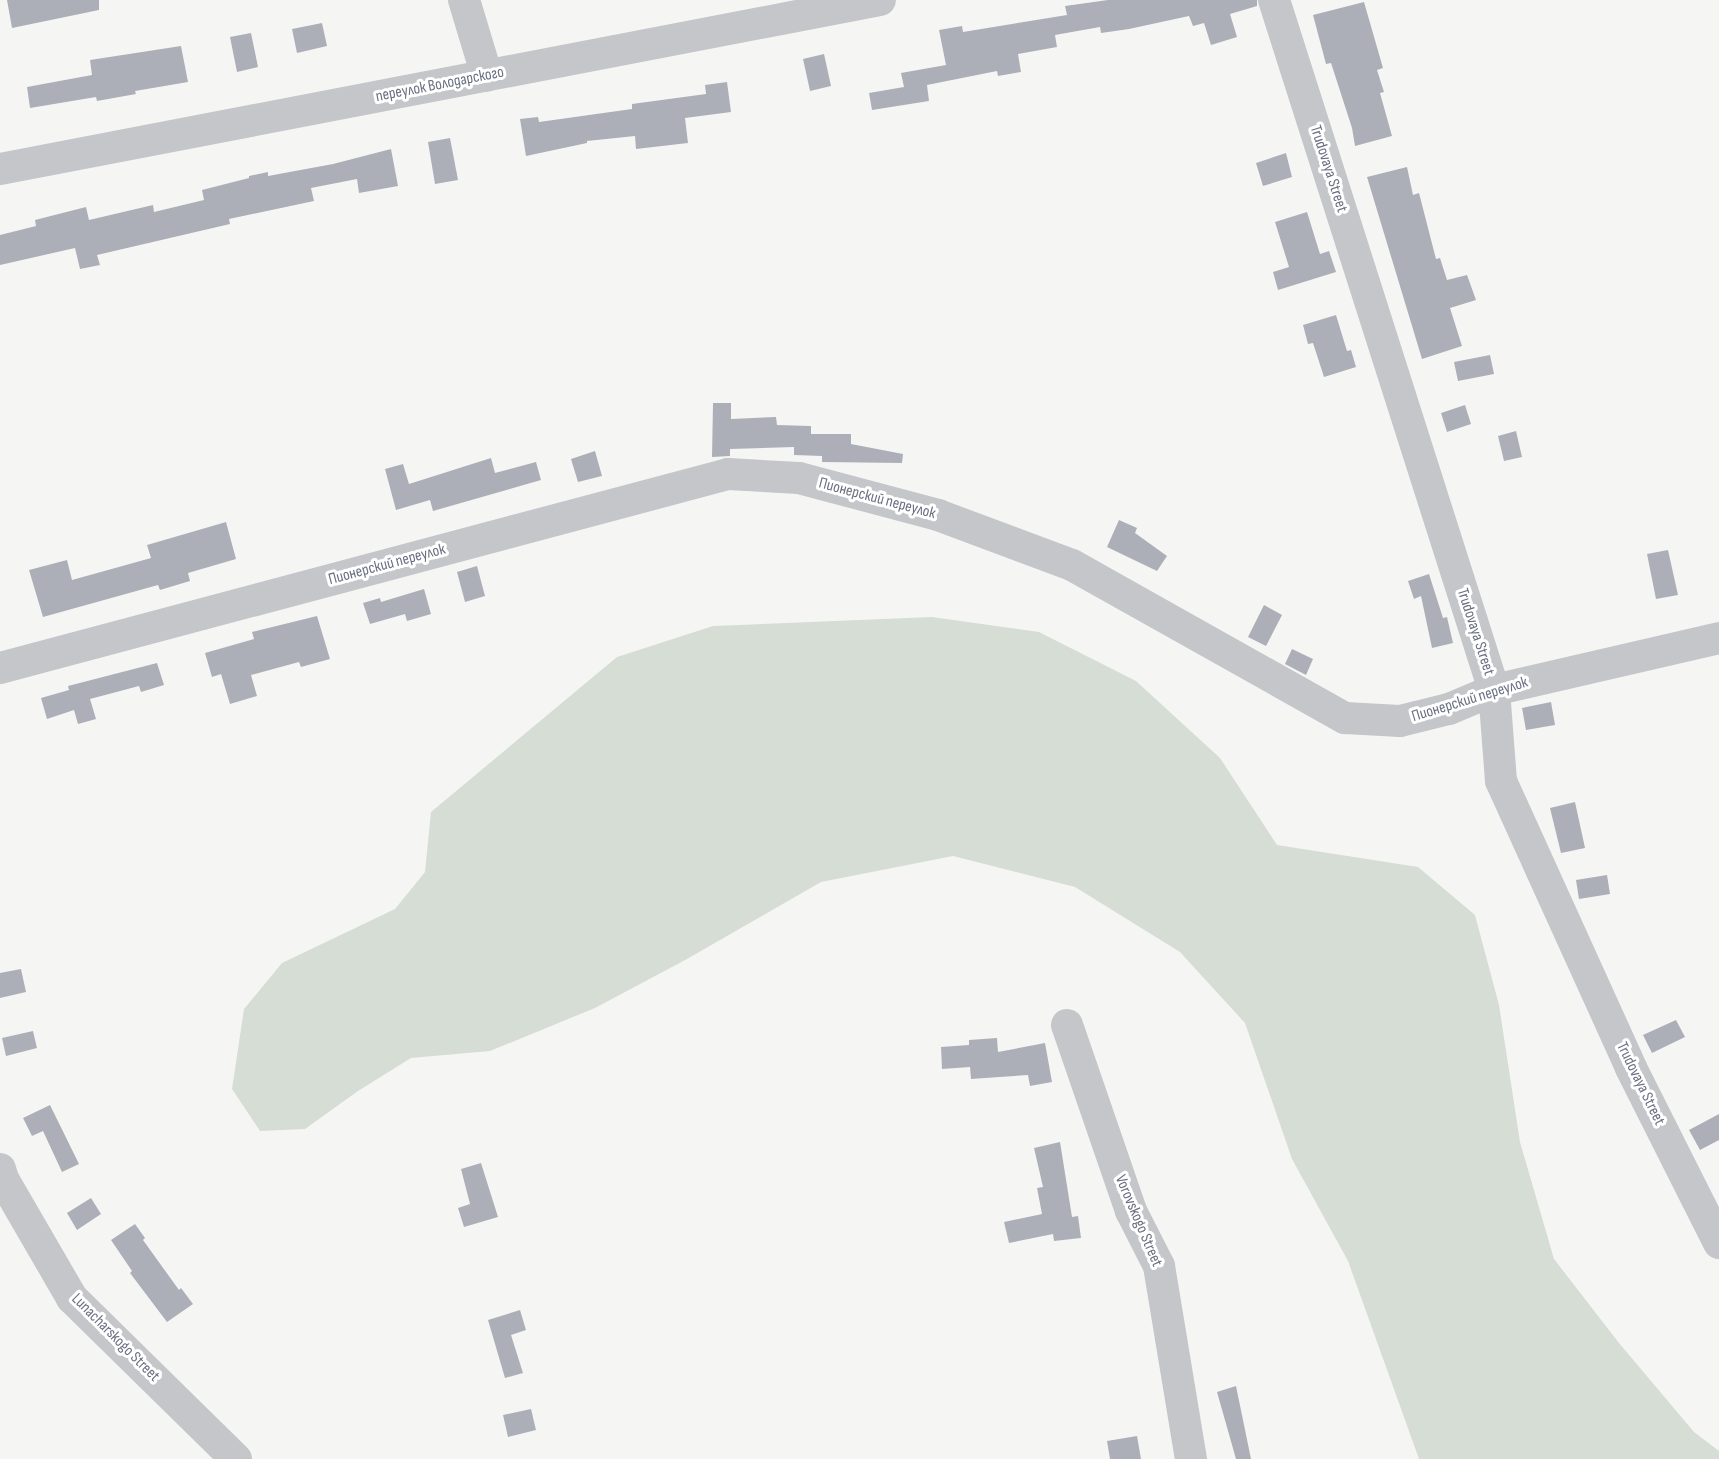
<!DOCTYPE html>
<html>
<head>
<meta charset="utf-8">
<style>
	body { margin:0 }
	#map { position:relative; width:1719px; height:1459px; overflow:hidden; background:#f5f6f4; font-family:"Sofia Sans Condensed",sans-serif }
	div>[style] { position:absolute }
	.green>* { inset:0; background:#d6ddd5 }
	.building>* { inset:0; background:#acafb7 }
	.minor>* { height:32px; margin:-16px; padding:0 16px; transform-origin:16px; border-radius:16px; background:#c5c6ca }
	span { translate:-50% -50%; white-space:nowrap; text-align:center; line-height:1.15; -webkit-text-stroke:6px #fff; paint-order:stroke }
	.street-label { font-size:16px; color:#696f81 }
</style>
</head>
<body>
<div id="map">
	<div class="green">
		<i style="clip-path:polygon(932px 617px,1039px 632px,1136px 681px,1220px 758px,1277px 845px,1418px 867px,1475px 915px,1499px 1005px,1520px 1142px,1554px 1259px,1619px 1343px,1694px 1432px,1719px 1451px,1719px 1459px,1419px 1459px,1348px 1261px,1292px 1159px,1245px 1023px,1180px 952px,1075px 887px,953px 856px,821px 882px,687px 959px,595px 1008px,490px 1051px,411px 1058px,358px 1091px,305px 1129px,260px 1131px,232px 1089px,244px 1009px,282px 963px,395px 909px,425px 872px,431px 812px,617px 657px,713px 626px)"></i>
	</div>
	<div class="building">
		<i style="clip-path:polygon(7px 0,99px 0,99px 10px,12px 28px)"></i>
		<i style="clip-path:polygon(1108px 0,1257px 0,1257px 6px,1230px 14px,1237px 37px,1211px 45px,1204px 23px,1193px 26px,1189px 16px,1129px 29px,1101px 33px,1100px 27px,1055px 35px,1057px 47px,1018px 54px,1021px 72px,998px 76px,997px 71px,927px 85px,929px 101px,872px 110px,869px 93px,904px 87px,901px 73px,946px 65px,939px 30px,962px 26px,963px 32px,1067px 15px,1065px 6px)"></i>
		<i style="clip-path:polygon(1364px 2px,1383px 68px,1377px 70px,1384px 92px,1380px 93px,1392px 136px,1355px 146px,1352px 128px,1331px 63px,1326px 64px,1313px 15px)"></i>
		<i style="clip-path:polygon(322px 23px,327px 46px,297px 53px,292px 29px)"></i>
		<i style="clip-path:polygon(251px 33px,258px 67px,237px 72px,230px 37px)"></i>
		<i style="clip-path:polygon(181px 46px,188px 82px,135px 91px,136px 94px,97px 101px,96px 97px,30px 108px,27px 87px,92px 75px,90px 60px)"></i>
		<i style="clip-path:polygon(824px 54px,831px 86px,810px 91px,803px 59px)"></i>
		<i style="clip-path:polygon(727px 82px,731px 112px,685px 118px,688px 143px,636px 149px,635px 136px,587px 141px,587px 143px,526px 156px,520px 119px,538px 117px,539px 122px,632px 109px,632px 104px,706px 94px,705px 85px)"></i>
		<i style="clip-path:polygon(450px 138px,458px 180px,435px 184px,428px 142px)"></i>
		<i style="clip-path:polygon(391px 149px,398px 186px,359px 193px,357px 179px,311px 188px,314px 201px,229px 219px,230px 224px,97px 255px,100px 265px,80px 269px,75px 248px,0 265px,0 235px,36px 226px,35px 220px,86px 207px,89px 220px,153px 205px,154px 212px,204px 200px,202px 190px,249px 178px,249px 176px,268px 172px,268px 176px,333px 164px)"></i>
		<i style="clip-path:polygon(1286px 153px,1292px 177px,1263px 186px,1256px 163px)"></i>
		<i style="clip-path:polygon(1407px 167px,1413px 195px,1419px 193px,1436px 259px,1440px 258px,1447px 280px,1467px 275px,1476px 300px,1450px 308px,1462px 346px,1422px 359px,1367px 177px)"></i>
		<i style="clip-path:polygon(1307px 212px,1320px 254px,1329px 251px,1336px 272px,1278px 290px,1273px 272px,1289px 267px,1275px 222px)"></i>
		<i style="clip-path:polygon(1336px 315px,1347px 351px,1351px 350px,1356px 367px,1324px 377px,1313px 343px,1308px 344px,1303px 325px)"></i>
		<i style="clip-path:polygon(1490px 355px,1494px 374px,1458px 381px,1454px 362px)"></i>
		<i style="clip-path:polygon(713px 403px,731px 403px,731px 419px,776px 417px,777px 425px,811px 426px,811px 434px,851px 434px,851px 444px,903px 454px,902px 463px,822px 462px,822px 456px,794px 455px,794px 447px,730px 449px,730px 456px,712px 457px)"></i>
		<i style="clip-path:polygon(1465px 405px,1471px 424px,1447px 432px,1441px 413px)"></i>
		<i style="clip-path:polygon(1516px 431px,1522px 457px,1504px 461px,1498px 436px)"></i>
		<i style="clip-path:polygon(595px 451px,602px 476px,578px 482px,571px 459px)"></i>
		<i style="clip-path:polygon(491px 458px,495px 473px,536px 462px,541px 480px,433px 511px,430px 500px,396px 510px,385px 469px,403px 464px,409px 484px)"></i>
		<i style="clip-path:polygon(1119px 520px,1137px 528px,1135px 533px,1167px 556px,1157px 571px,1107px 547px)"></i>
		<i style="clip-path:polygon(226px 522px,236px 559px,188px 573px,190px 581px,160px 590px,158px 585px,43px 617px,29px 570px,67px 560px,72px 580px,151px 558px,147px 545px)"></i>
		<i style="clip-path:polygon(1668px 550px,1678px 595px,1656px 599px,1647px 554px)"></i>
		<i style="clip-path:polygon(477px 566px,485px 596px,465px 602px,457px 572px)"></i>
		<i style="clip-path:polygon(1429px 574px,1443px 618px,1447px 617px,1453px 643px,1432px 648px,1421px 596px,1414px 599px,1408px 581px)"></i>
		<i style="clip-path:polygon(424px 589px,431px 614px,407px 621px,405px 614px,370px 624px,363px 603px,380px 598px,381px 602px)"></i>
		<i style="clip-path:polygon(1264px 605px,1282px 615px,1266px 646px,1248px 637px)"></i>
		<i style="clip-path:polygon(317px 616px,330px 659px,301px 667px,299px 662px,251px 675px,257px 696px,230px 704px,221px 674px,212px 677px,205px 653px,254px 639px,252px 632px)"></i>
		<i style="clip-path:polygon(1292px 649px,1313px 659px,1306px 675px,1285px 664px)"></i>
		<i style="clip-path:polygon(157px 663px,164px 685px,141px 692px,139px 686px,90px 699px,96px 719px,78px 724px,74px 710px,47px 719px,41px 698px,69px 690px,68px 686px)"></i>
		<i style="clip-path:polygon(1551px 702px,1555px 725px,1526px 730px,1522px 708px)"></i>
		<i style="clip-path:polygon(1575px 802px,1585px 848px,1561px 853px,1550px 808px)"></i>
		<i style="clip-path:polygon(1607px 875px,1610px 894px,1579px 899px,1576px 880px)"></i>
		<i style="clip-path:polygon(21px 969px,26px 992px,0 998px,0 973px)"></i>
		<i style="clip-path:polygon(1676px 1020px,1685px 1037px,1652px 1053px,1643px 1035px)"></i>
		<i style="clip-path:polygon(33px 1031px,37px 1048px,6px 1056px,2px 1038px)"></i>
		<i style="clip-path:polygon(997px 1038px,998px 1052px,1045px 1043px,1052px 1082px,1030px 1086px,1028px 1075px,971px 1079px,970px 1067px,942px 1069px,941px 1047px,969px 1045px,969px 1040px)"></i>
		<i style="clip-path:polygon(50px 1105px,79px 1164px,62px 1172px,43px 1131px,32px 1136px,23px 1118px)"></i>
		<i style="clip-path:polygon(1719px 1114px,1719px 1140px,1700px 1150px,1689px 1130px)"></i>
		<i style="clip-path:polygon(1060px 1142px,1072px 1217px,1078px 1216px,1081px 1238px,1054px 1241px,1053px 1234px,1009px 1243px,1004px 1222px,1042px 1214px,1037px 1188px,1043px 1187px,1034px 1148px)"></i>
		<i style="clip-path:polygon(481px 1163px,498px 1217px,464px 1227px,458px 1208px,470px 1204px,461px 1169px)"></i>
		<i style="clip-path:polygon(91px 1198px,101px 1214px,77px 1230px,67px 1213px)"></i>
		<i style="clip-path:polygon(135px 1224px,145px 1238px,143px 1240px,179px 1290px,181px 1288px,193px 1304px,167px 1322px,130px 1273px,132px 1271px,111px 1240px)"></i>
		<i style="clip-path:polygon(520px 1310px,526px 1330px,511px 1335px,523px 1373px,505px 1378px,488px 1320px)"></i>
		<i style="clip-path:polygon(1236px 1386px,1251px 1459px,1236px 1459px,1217px 1392px)"></i>
		<i style="clip-path:polygon(531px 1409px,536px 1430px,508px 1437px,503px 1415px)"></i>
		<i style="clip-path:polygon(1137px 1436px,1141px 1459px,1110px 1459px,1107px 1441px)"></i>
	</div>
	<div class="minor">
		<i style="left:464px;top:0;width:79px;rotate:73.2deg"></i>
		<i style="left:1274px;top:0;width:724px;rotate:72.32deg"></i>
		<i style="left:1494px;top:690px;width:91px;rotate:85.6deg"></i>
		<i style="left:1501px;top:781px;width:315px;rotate:65.6deg"></i>
		<i style="left:1631px;top:1068px;width:196px;rotate:63.3deg"></i>
		<i style="left:0;top:169px;width:896px;rotate:-10.87deg"></i>
		<i style="left:0;top:668px;width:753px;rotate:-14.92deg"></i>
		<i style="left:728px;top:474px;width:71px;rotate:3.2deg"></i>
		<i style="left:799px;top:478px;width:144px;rotate:14.9deg"></i>
		<i style="left:938px;top:515px;width:143px;rotate:20.5deg"></i>
		<i style="left:1072px;top:565px;width:313px;rotate:29.3deg"></i>
		<i style="left:1345px;top:718px;width:55px;rotate:3.1deg"></i>
		<i style="left:1400px;top:721px;width:50px;rotate:-13.8deg"></i>
		<i style="left:1449px;top:709px;width:49px;rotate:-22.9deg"></i>
		<i style="left:1494px;top:690px;width:231px;rotate:-13deg"></i>
		<i style="left:1067px;top:1025px;width:197px;rotate:71deg"></i>
		<i style="left:1131px;top:1211px;width:62px;rotate:63deg"></i>
		<i style="left:1159px;top:1266px;width:196px;rotate:80.6deg"></i>
		<i style="left:0;top:1169px;width:10px;rotate:73deg"></i>
		<i style="left:3px;top:1179px;width:138px;rotate:59.9deg"></i>
		<i style="left:72px;top:1298px;width:230px;rotate:44.5deg"></i>
	</div>
	<div class="street-label">
		<span style="left:440px;top:85px;rotate:-11deg">переулок Володарского</span>
		<span style="left:1328px;top:169px;rotate:72deg">Trudovaya Street</span>
		<span style="left:877px;top:499px;rotate:15deg">Пионерский переулок</span>
		<span style="left:387px;top:565px;rotate:-15deg">Пионерский переулок</span>
		<span style="left:1475px;top:632px;rotate:72deg">Trudovaya Street</span>
		<span style="left:1470px;top:700px;rotate:-17deg">Пионерский переулок</span>
		<span style="left:1640px;top:1084px;rotate:64deg">Trudovaya Street</span>
		<span style="left:1138px;top:1221px;rotate:67deg">Vorovskogo Street</span>
		<span style="left:115px;top:1338px;rotate:45deg">Lunacharskogo Street</span>
	</div>
</div>
</body>
</html>
